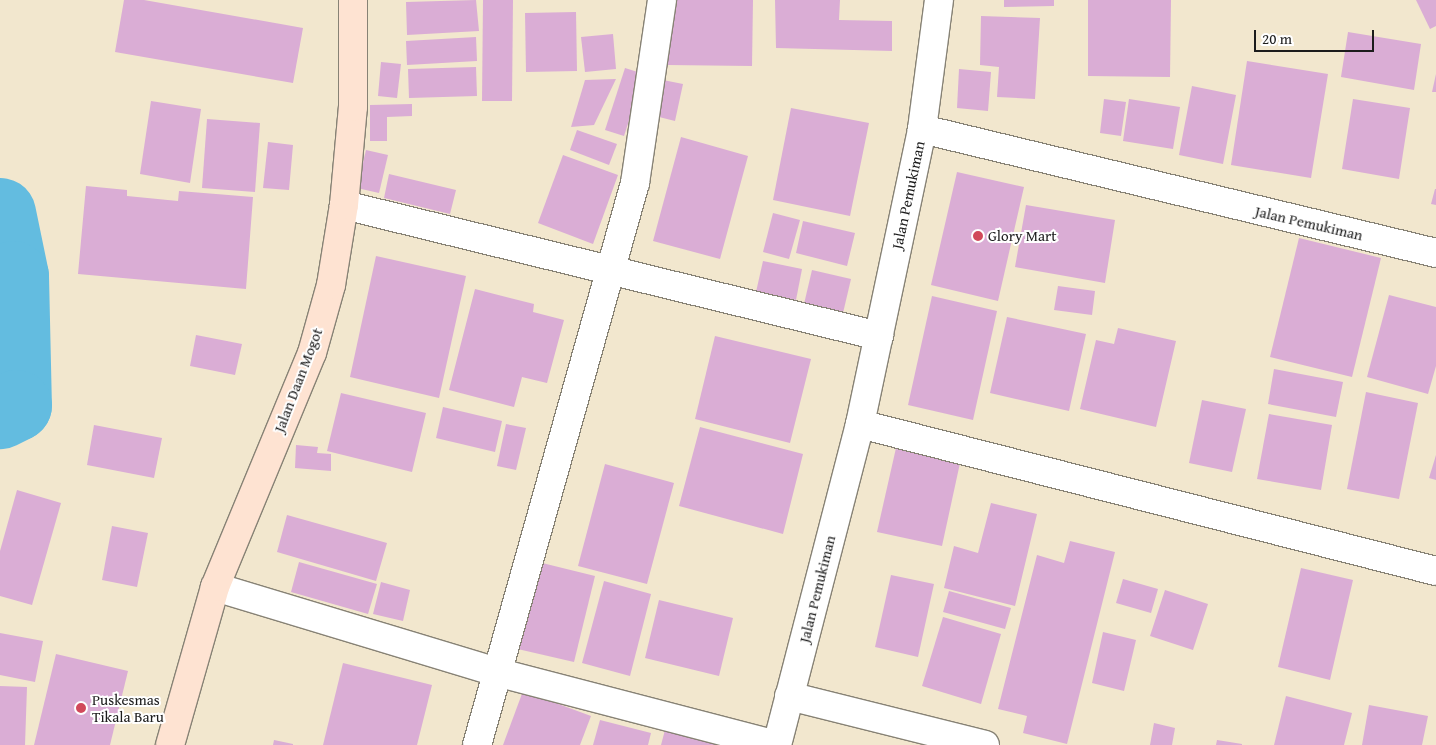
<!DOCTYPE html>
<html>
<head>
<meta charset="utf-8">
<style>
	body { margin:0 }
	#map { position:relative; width:1436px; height:745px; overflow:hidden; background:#f2e7ce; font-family:"Gentium Book Plus",serif }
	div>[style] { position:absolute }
	.river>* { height:71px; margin:-35.5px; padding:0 35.5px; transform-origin:35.5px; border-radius:35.5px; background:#63bce0 }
	.building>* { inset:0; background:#daadd5 }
	.roads { filter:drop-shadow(1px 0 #878275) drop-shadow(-1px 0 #878275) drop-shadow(0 1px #878275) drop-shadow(0 -1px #878275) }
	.minor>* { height:28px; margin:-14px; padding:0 14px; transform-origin:14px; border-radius:14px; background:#fff }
	.secondary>* { height:28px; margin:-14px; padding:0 14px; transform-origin:14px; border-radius:14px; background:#fee3d2 }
	.dots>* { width:14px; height:14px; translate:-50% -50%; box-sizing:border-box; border:2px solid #fff; border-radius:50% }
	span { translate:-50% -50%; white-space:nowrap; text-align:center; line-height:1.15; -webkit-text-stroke:4px #fff; paint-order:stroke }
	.street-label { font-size:15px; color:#1c1c1c }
	.poi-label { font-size:15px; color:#1c1c1c }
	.left { translate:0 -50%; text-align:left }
	.scale { position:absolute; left:1254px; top:30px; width:120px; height:22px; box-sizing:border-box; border:2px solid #1c1c1c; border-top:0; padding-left:6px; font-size:15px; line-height:18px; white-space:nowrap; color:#1c1c1c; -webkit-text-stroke:4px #fff; paint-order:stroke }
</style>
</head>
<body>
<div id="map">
	<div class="river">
		<i style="left:0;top:213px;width:64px;rotate:78.3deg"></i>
		<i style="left:13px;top:276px;width:129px;rotate:88.7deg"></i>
		<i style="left:16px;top:405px;width:18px;rotate:153deg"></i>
	</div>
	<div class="building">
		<i style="clip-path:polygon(124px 0,144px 0,303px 28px,293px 83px,115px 52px)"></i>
		<i style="clip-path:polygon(476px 0,479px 31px,407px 35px,406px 2px)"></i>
		<i style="clip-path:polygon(483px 0,513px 0,512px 101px,482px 101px)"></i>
		<i style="clip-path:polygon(667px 0,753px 0,752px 66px,667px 65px)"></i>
		<i style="clip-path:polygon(775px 0,840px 0,839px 20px,892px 21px,892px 51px,776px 48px)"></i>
		<i style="clip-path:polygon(1004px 0,1054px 0,1054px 6px,1004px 7px)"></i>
		<i style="clip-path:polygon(1088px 0,1171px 0,1170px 77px,1088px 76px)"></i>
		<i style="clip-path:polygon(1416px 0,1436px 0,1436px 26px,1430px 29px)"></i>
		<i style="clip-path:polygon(576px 12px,577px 71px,526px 72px,525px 13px)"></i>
		<i style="clip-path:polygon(981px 16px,1040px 18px,1035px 99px,997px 97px,999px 67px,980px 65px)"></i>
		<i style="clip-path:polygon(1348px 32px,1421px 44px,1414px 90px,1341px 77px)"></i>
		<i style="clip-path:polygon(613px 34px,616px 69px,585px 72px,581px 37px)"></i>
		<i style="clip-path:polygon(476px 37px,477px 61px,407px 65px,406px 41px)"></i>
		<i style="clip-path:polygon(1247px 61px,1328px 74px,1311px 178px,1231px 165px)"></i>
		<i style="clip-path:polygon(381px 62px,401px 64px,397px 98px,378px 96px)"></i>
		<i style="clip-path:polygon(476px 67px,477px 96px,409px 98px,408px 69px)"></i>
		<i style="clip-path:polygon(625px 68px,644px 74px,624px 136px,605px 130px)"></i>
		<i style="clip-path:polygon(959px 69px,991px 72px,988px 111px,957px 108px)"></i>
		<i style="clip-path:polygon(1436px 74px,1436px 92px,1432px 92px)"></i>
		<i style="clip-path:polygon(616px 79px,594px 125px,571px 127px,585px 80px)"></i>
		<i style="clip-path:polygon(663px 80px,683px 84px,675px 121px,655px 116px)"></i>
		<i style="clip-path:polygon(1192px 86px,1236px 95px,1223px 164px,1179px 155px)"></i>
		<i style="clip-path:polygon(1104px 99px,1126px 102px,1121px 136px,1100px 133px)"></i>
		<i style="clip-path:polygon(1129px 99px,1180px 107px,1173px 149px,1123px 141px)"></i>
		<i style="clip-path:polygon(1353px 99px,1410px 108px,1399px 179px,1342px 169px)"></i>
		<i style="clip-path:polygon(151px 101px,201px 109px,190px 183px,140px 174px)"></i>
		<i style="clip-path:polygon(412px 104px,412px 116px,387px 117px,387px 141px,370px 141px,370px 105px)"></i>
		<i style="clip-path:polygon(791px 108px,869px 123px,850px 216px,773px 200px)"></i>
		<i style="clip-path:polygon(207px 119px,260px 123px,255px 192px,202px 188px)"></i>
		<i style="clip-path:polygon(577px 130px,617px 144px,609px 165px,570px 150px)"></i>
		<i style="clip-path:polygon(681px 137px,748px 156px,720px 259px,653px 241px)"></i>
		<i style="clip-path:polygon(268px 142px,293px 145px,289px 190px,263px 188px)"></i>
		<i style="clip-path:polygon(366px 150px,388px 155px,379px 193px,357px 188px)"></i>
		<i style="clip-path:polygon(563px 155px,618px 175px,593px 244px,538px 223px)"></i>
		<i style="clip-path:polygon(957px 172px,1024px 187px,998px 301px,931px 285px)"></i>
		<i style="clip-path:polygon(389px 174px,456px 190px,450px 214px,384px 198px)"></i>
		<i style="clip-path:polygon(86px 186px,127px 190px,127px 196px,178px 201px,179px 191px,253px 197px,246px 289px,78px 274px)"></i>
		<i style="clip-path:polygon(1435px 189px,1436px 189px,1436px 205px,1431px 204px)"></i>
		<i style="clip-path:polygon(1026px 205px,1115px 220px,1105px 283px,1015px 267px)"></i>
		<i style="clip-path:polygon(773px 213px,800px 220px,789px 259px,763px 252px)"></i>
		<i style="clip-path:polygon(803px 221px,855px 233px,847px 266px,796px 253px)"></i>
		<i style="clip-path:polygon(1299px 238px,1381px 258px,1352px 377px,1270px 357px)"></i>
		<i style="clip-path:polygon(376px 256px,466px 276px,439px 398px,350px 377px)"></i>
		<i style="clip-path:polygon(763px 261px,802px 269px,796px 300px,756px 292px)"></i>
		<i style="clip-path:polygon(812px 270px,851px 279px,843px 313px,804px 304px)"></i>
		<i style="clip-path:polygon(1058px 286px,1095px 291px,1092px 315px,1054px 310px)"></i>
		<i style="clip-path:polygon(475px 289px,534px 304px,533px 312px,564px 320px,547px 383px,522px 377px,514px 407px,449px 390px)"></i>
		<i style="clip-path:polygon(1389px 295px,1436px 307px,1436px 366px,1428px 394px,1367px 377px)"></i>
		<i style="clip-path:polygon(932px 296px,997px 311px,973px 420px,908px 405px)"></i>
		<i style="clip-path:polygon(1007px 317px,1086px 334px,1069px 411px,990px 393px)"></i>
		<i style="clip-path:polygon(1118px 328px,1176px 341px,1156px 427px,1080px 409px,1096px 340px,1114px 344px)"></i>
		<i style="clip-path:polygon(196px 335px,242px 344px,235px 375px,190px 366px)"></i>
		<i style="clip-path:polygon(715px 336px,811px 359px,790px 443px,695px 419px)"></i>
		<i style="clip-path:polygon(1274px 369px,1343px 382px,1336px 417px,1268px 404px)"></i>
		<i style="clip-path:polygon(1366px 392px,1418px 403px,1399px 499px,1347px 489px)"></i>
		<i style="clip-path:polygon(341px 393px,426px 413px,412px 472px,327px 451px)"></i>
		<i style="clip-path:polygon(1202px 400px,1246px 409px,1232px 472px,1189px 463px)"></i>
		<i style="clip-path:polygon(443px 407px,502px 421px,495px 452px,436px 438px)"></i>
		<i style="clip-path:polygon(1269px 414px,1332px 425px,1321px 490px,1257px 479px)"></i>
		<i style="clip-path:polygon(506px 424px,526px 428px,516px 470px,497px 466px)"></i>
		<i style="clip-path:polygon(94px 425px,162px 438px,154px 478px,87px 465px)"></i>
		<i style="clip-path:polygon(700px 427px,803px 454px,783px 534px,679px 506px)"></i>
		<i style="clip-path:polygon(296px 445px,318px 447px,317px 453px,331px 454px,331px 471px,295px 468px)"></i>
		<i style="clip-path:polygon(896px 448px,960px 463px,942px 546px,877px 532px)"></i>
		<i style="clip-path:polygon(1436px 455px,1436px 480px,1429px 478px)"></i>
		<i style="clip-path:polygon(605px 464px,674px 483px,647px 584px,578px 566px)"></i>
		<i style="clip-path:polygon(17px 490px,61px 503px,32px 605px,0 596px,0 551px)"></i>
		<i style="clip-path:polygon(991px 503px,1037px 514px,1015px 606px,944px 588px,954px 546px,978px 553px)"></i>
		<i style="clip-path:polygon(287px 515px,387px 543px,376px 581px,277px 552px)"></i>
		<i style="clip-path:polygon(112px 526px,148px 533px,137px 587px,102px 580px)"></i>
		<i style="clip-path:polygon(1070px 541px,1115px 552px,1067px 744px,1023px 733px,1027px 716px,998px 709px,1037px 555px,1064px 563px)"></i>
		<i style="clip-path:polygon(530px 560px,595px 576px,574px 662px,509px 647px)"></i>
		<i style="clip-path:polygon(299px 562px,377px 584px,368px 614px,291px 592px)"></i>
		<i style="clip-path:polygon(1301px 568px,1353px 580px,1330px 680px,1278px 667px)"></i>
		<i style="clip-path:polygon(891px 575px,934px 584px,918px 657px,875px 647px)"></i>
		<i style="clip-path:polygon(1123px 579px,1158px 589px,1151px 613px,1116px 603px)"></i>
		<i style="clip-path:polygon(604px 581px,651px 594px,630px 676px,582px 663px)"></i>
		<i style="clip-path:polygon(381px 582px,410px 590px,403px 621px,373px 614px)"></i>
		<i style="clip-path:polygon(1165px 590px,1208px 604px,1193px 650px,1150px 636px)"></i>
		<i style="clip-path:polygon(949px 591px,1011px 608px,1005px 629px,943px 612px)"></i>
		<i style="clip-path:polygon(659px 600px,733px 618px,719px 676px,645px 658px)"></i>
		<i style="clip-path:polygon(943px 617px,1001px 634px,981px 704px,922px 686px)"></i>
		<i style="clip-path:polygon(1103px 632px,1136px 640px,1124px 691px,1092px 683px)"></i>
		<i style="clip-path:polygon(0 633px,43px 641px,35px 682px,0 675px)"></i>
		<i style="clip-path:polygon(56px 654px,128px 671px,110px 745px,34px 745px)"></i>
		<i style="clip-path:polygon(343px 663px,432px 685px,417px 745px,323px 745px)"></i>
		<i style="clip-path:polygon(0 686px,27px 687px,25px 745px,0 745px)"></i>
		<i style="clip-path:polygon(523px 691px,591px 716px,580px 745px,503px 745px)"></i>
		<i style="clip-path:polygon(1286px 696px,1352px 713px,1344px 745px,1274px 745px)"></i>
		<i style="clip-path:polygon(1369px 705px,1428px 716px,1422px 745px,1362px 745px)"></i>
		<i style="clip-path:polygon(600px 720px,651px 733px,648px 745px,593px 745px)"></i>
		<i style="clip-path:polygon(1154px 723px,1175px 728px,1172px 745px,1150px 745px)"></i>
		<i style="clip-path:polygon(665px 730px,725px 744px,725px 745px,661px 745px)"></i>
		<i style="clip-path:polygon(274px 740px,293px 744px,293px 745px,273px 745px)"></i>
		<i style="clip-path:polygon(1217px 740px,1242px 744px,1242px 745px,1216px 745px)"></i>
	</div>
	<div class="roads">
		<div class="minor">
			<i style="left:922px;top:129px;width:130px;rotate:-82.5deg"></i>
			<i style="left:344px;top:205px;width:551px;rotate:13.76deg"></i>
			<i style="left:860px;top:424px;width:594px;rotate:14.32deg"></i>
			<i style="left:215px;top:587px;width:294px;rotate:16.8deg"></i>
			<i style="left:496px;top:672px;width:289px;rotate:14.6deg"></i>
			<i style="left:789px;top:696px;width:202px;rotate:14deg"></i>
			<i style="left:477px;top:745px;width:584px;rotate:-74.3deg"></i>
			<i style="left:635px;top:183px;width:185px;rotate:-81.6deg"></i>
			<i style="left:777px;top:745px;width:332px;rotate:-75.5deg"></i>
			<i style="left:860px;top:424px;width:301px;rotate:-78.1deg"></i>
			<i style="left:922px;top:129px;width:529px;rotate:13.56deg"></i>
		</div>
		<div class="secondary">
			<i style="left:170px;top:745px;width:164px;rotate:-74.1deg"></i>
			<i style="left:215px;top:587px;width:253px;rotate:-67.5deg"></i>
			<i style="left:312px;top:353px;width:71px;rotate:-74.4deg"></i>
			<i style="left:331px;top:285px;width:81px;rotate:-80.8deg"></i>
			<i style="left:344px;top:205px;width:98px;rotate:-84.8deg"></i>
			<i style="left:353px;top:107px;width:107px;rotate:-90deg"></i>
		</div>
	</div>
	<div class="dots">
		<i style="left:978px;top:236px;background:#d1495b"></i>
		<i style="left:81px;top:708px;background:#d1495b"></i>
	</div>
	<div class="street-label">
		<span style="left:908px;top:195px;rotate:-78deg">Jalan Pemukiman</span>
		<span style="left:1309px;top:223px;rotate:13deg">Jalan Pemukiman</span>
		<span style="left:298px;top:380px;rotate:-69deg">Jalan Daan Mogot</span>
		<span style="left:817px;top:589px;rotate:-76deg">Jalan Pemukiman</span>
	</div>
	<div class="poi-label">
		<span class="left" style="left:988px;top:236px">Glory Mart</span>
		<span class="left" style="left:92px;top:708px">Puskesmas<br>Tikala Baru</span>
	</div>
	<div class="scale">20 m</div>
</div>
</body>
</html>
